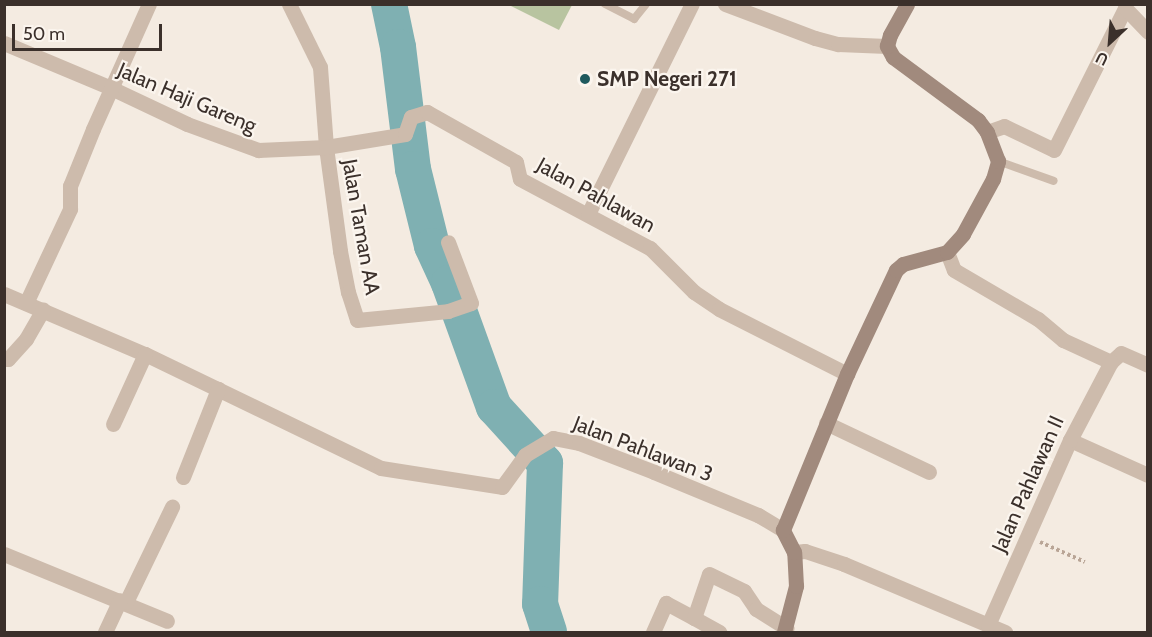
<!DOCTYPE html>
<html>
<head>
<meta charset="utf-8">
<style>
	body { margin:0 }
	#map { position:relative; width:1152px; height:637px; overflow:hidden; background:#f4ebe1; font-family:Cabin,sans-serif }
	div>[style] { position:absolute }
	.green>* { inset:0; background:#b8c4a0 }
	.river>* { height:36px; margin:-18px; padding:0 18px; transform-origin:18px; border-radius:18px; background:#7fb0b2 }
	.path>* { height:4px; margin-top:-2px; transform-origin:0; background:repeating-linear-gradient(90deg,#b9a596 0 3px,transparent 0 6px) }
	.lane>* { height:8px; margin:-4px; padding:0 4px; transform-origin:4px; border-radius:4px; background:#cdbbac }
	.street>* { height:15px; margin:-7.5px; padding:0 7.5px; transform-origin:7.5px; border-radius:7.5px; background:#cdbbac }
	.secondary>* { height:15px; margin:-7.5px; padding:0 7.5px; transform-origin:7.5px; border-radius:7.5px; background:#a18a7d }
	.dots>* { width:16px; height:16px; translate:-50% -50%; box-sizing:border-box; border:3px solid #fbf5ee; border-radius:50% }
	span { translate:-50% -50%; white-space:nowrap; text-align:center; line-height:1.15; -webkit-text-stroke:4.5px #fbf5ee; paint-order:stroke }
	.poi-label { font-size:21px; color:#3b302b; font-weight:700 }
	.left { translate:0 -50%; text-align:left }
	.street-label { font-size:21px; color:#3b302b }
	.frame { position:absolute; inset:0; border:6px solid #3b302b; pointer-events:none }
	.north { position:absolute; left:1080px; top:12px; width:60px; height:60px; -webkit-text-stroke:4px #fbf5ee; paint-order:stroke; rotate:206deg; font-size:16px; font-weight:700; line-height:24px; text-align:center; color:#3b302b }
	.north::after { content:''; display:block; margin:auto; width:21px; height:27px; background:#3b302b; clip-path:polygon(50% 0,100% 100%,50% 72%,0 100%) }
	.scale { position:absolute; left:12px; top:24px; width:150px; height:27px; box-sizing:border-box; border:3px solid #3b302b; border-top:0; padding-left:8px; font-size:18px; line-height:21px; white-space:nowrap; color:#3b302b; -webkit-text-stroke:4px #fbf5ee; paint-order:stroke }
</style>
</head>
<body>
<div id="map">
	<div class="green">
		<i style="clip-path:polygon(509px 5px,572px 5px,559px 30px)"></i>
	</div>
	<div class="river">
		<i style="left:389px;top:4px;width:44px;rotate:78.2deg"></i>
		<i style="left:398px;top:47px;width:123px;rotate:83deg"></i>
		<i style="left:413px;top:169px;width:79px;rotate:76.1deg"></i>
		<i style="left:432px;top:246px;width:41px;rotate:65.3deg"></i>
		<i style="left:449px;top:283px;width:132px;rotate:70.1deg"></i>
		<i style="left:494px;top:407px;width:76px;rotate:47.7deg"></i>
		<i style="left:545px;top:463px;width:141px;rotate:92deg"></i>
		<i style="left:540px;top:604px;width:29px;rotate:72deg"></i>
	</div>
	<div class="path">
		<i style="left:1040px;top:542px;width:49px;rotate:24deg"></i>
	</div>
	<div class="lane">
		<i style="left:605px;top:4px;width:33px;rotate:27deg"></i>
		<i style="left:634px;top:19px;width:19px;rotate:-51deg"></i>
		<i style="left:998px;top:161px;width:59px;rotate:19.7deg"></i>
	</div>
	<div class="street">
		<i style="left:289px;top:4px;width:70px;rotate:63.8deg"></i>
		<i style="left:320px;top:67px;width:80px;rotate:85.7deg"></i>
		<i style="left:326px;top:147px;width:105px;rotate:82.3deg"></i>
		<i style="left:340px;top:251px;width:42px;rotate:79deg"></i>
		<i style="left:348px;top:292px;width:29px;rotate:72deg"></i>
		<i style="left:357px;top:320px;width:91px;rotate:-5.6deg"></i>
		<i style="left:448px;top:311px;width:24px;rotate:-19deg"></i>
		<i style="left:471px;top:303px;width:65px;rotate:-110.7deg"></i>
		<i style="left:725px;top:4px;width:96px;rotate:20.7deg"></i>
		<i style="left:815px;top:38px;width:24px;rotate:15deg"></i>
		<i style="left:838px;top:44px;width:49px;rotate:2.3deg"></i>
		<i style="left:4px;top:43px;width:116px;rotate:22.8deg"></i>
		<i style="left:111px;top:88px;width:84px;rotate:25.3deg"></i>
		<i style="left:187px;top:124px;width:76px;rotate:20.1deg"></i>
		<i style="left:258px;top:150px;width:68px;rotate:-2.5deg"></i>
		<i style="left:326px;top:147px;width:80px;rotate:-9.3deg"></i>
		<i style="left:405px;top:134px;width:18px;rotate:-71deg"></i>
		<i style="left:411px;top:117px;width:17px;rotate:-17deg"></i>
		<i style="left:427px;top:112px;width:102px;rotate:29.3deg"></i>
		<i style="left:516px;top:162px;width:17px;rotate:77deg"></i>
		<i style="left:520px;top:179px;width:147px;rotate:28deg"></i>
		<i style="left:650px;top:248px;width:62px;rotate:45deg"></i>
		<i style="left:694px;top:292px;width:30px;rotate:34deg"></i>
		<i style="left:719px;top:309px;width:144px;rotate:26.9deg"></i>
		<i style="left:987px;top:132px;width:18px;rotate:-19deg"></i>
		<i style="left:1004px;top:126px;width:55px;rotate:25.6deg"></i>
		<i style="left:1054px;top:150px;width:159px;rotate:-63.4deg"></i>
		<i style="left:1125px;top:8px;width:33px;rotate:46deg"></i>
		<i style="left:588px;top:214px;width:234px;rotate:-63.7deg"></i>
		<i style="left:947px;top:252px;width:19px;rotate:69deg"></i>
		<i style="left:954px;top:270px;width:97px;rotate:30.3deg"></i>
		<i style="left:1038px;top:319px;width:33px;rotate:40deg"></i>
		<i style="left:1063px;top:340px;width:53px;rotate:24.6deg"></i>
		<i style="left:1111px;top:362px;width:13px;rotate:-42deg"></i>
		<i style="left:1121px;top:353px;width:30px;rotate:24deg"></i>
		<i style="left:4px;top:294px;width:153px;rotate:23.1deg"></i>
		<i style="left:145px;top:354px;width:262px;rotate:25.8deg"></i>
		<i style="left:381px;top:468px;width:122px;rotate:8.9deg"></i>
		<i style="left:502px;top:487px;width:39px;rotate:-54deg"></i>
		<i style="left:525px;top:455px;width:33px;rotate:-31deg"></i>
		<i style="left:553px;top:438px;width:26px;rotate:11deg"></i>
		<i style="left:579px;top:443px;width:80px;rotate:21.1deg"></i>
		<i style="left:654px;top:472px;width:113px;rotate:22.5deg"></i>
		<i style="left:758px;top:515px;width:29px;rotate:31deg"></i>
		<i style="left:26px;top:303px;width:104px;rotate:-64.9deg"></i>
		<i style="left:70px;top:209px;width:23px;rotate:-90deg"></i>
		<i style="left:70px;top:186px;width:61px;rotate:-68deg"></i>
		<i style="left:93px;top:129px;width:137px;rotate:-65.9deg"></i>
		<i style="left:4px;top:359px;width:4px"></i>
		<i style="left:8px;top:359px;width:27px;rotate:-48deg"></i>
		<i style="left:26px;top:339px;width:34px;rotate:-60deg"></i>
		<i style="left:826px;top:423px;width:114px;rotate:25.4deg"></i>
		<i style="left:113px;top:424px;width:77px;rotate:-65.4deg"></i>
		<i style="left:1070px;top:440px;width:85px;rotate:24.2deg"></i>
		<i style="left:183px;top:477px;width:95px;rotate:-68.3deg"></i>
		<i style="left:794px;top:552px;width:11px;rotate:-5deg"></i>
		<i style="left:805px;top:551px;width:41px;rotate:18.4deg"></i>
		<i style="left:844px;top:564px;width:175px;rotate:22.9deg"></i>
		<i style="left:4px;top:554px;width:176px;rotate:22.3deg"></i>
		<i style="left:126px;top:602px;width:106px;rotate:-64.2deg"></i>
		<i style="left:694px;top:618px;width:29px;rotate:29deg"></i>
		<i style="left:988px;top:625px;width:202px;rotate:-66.1deg"></i>
		<i style="left:1070px;top:440px;width:88px;rotate:-62.3deg"></i>
		<i style="left:105px;top:632px;width:35px;rotate:-65deg"></i>
		<i style="left:653px;top:632px;width:32px;rotate:-66deg"></i>
		<i style="left:666px;top:603px;width:32px;rotate:28deg"></i>
		<i style="left:694px;top:618px;width:46px;rotate:-71.2deg"></i>
		<i style="left:709px;top:574px;width:39px;rotate:26deg"></i>
		<i style="left:744px;top:591px;width:22px;rotate:56deg"></i>
		<i style="left:756px;top:609px;width:36px;rotate:32deg"></i>
	</div>
	<div class="secondary">
		<i style="left:784px;top:632px;width:48px;rotate:-75.4deg"></i>
		<i style="left:796px;top:586px;width:34px;rotate:-93deg"></i>
		<i style="left:794px;top:552px;width:25px;rotate:-117deg"></i>
		<i style="left:783px;top:530px;width:169px;rotate:-67.7deg"></i>
		<i style="left:847px;top:374px;width:115px;rotate:-64.8deg"></i>
		<i style="left:896px;top:270px;width:9px;rotate:-41deg"></i>
		<i style="left:903px;top:264px;width:46px;rotate:-15.3deg"></i>
		<i style="left:947px;top:252px;width:24px;rotate:-48deg"></i>
		<i style="left:963px;top:234px;width:63px;rotate:-61.4deg"></i>
		<i style="left:993px;top:179px;width:19px;rotate:-74deg"></i>
		<i style="left:998px;top:161px;width:31px;rotate:-111deg"></i>
		<i style="left:987px;top:132px;width:15px;rotate:-127deg"></i>
		<i style="left:978px;top:120px;width:106px;rotate:-143.5deg"></i>
		<i style="left:893px;top:57px;width:13px;rotate:-119deg"></i>
		<i style="left:887px;top:46px;width:11px;rotate:-75deg"></i>
		<i style="left:890px;top:35px;width:35px;rotate:-61deg"></i>
	</div>
	<div class="dots">
		<i style="left:585px;top:79px;background:#1f5a5e"></i>
	</div>
	<div class="poi-label">
		<span class="left" style="left:597px;top:79px">SMP Negeri 271</span>
	</div>
	<div class="street-label">
		<span style="left:187px;top:98px;rotate:23deg">Jalan Haji Gareng</span>
		<span style="left:596px;top:195px;rotate:29deg">Jalan Pahlawan</span>
		<span style="left:361px;top:227px;rotate:80deg">Jalan Taman AA</span>
		<span style="left:643px;top:449px;rotate:21deg">Jalan Pahlawan 3</span>
		<span style="left:1028px;top:484px;rotate:-66deg">Jalan Pahlawan II</span>
	</div>
	<div class="frame"></div>
	<div class="north">U</div>
	<div class="scale">50 m</div>
</div>
</body>
</html>
